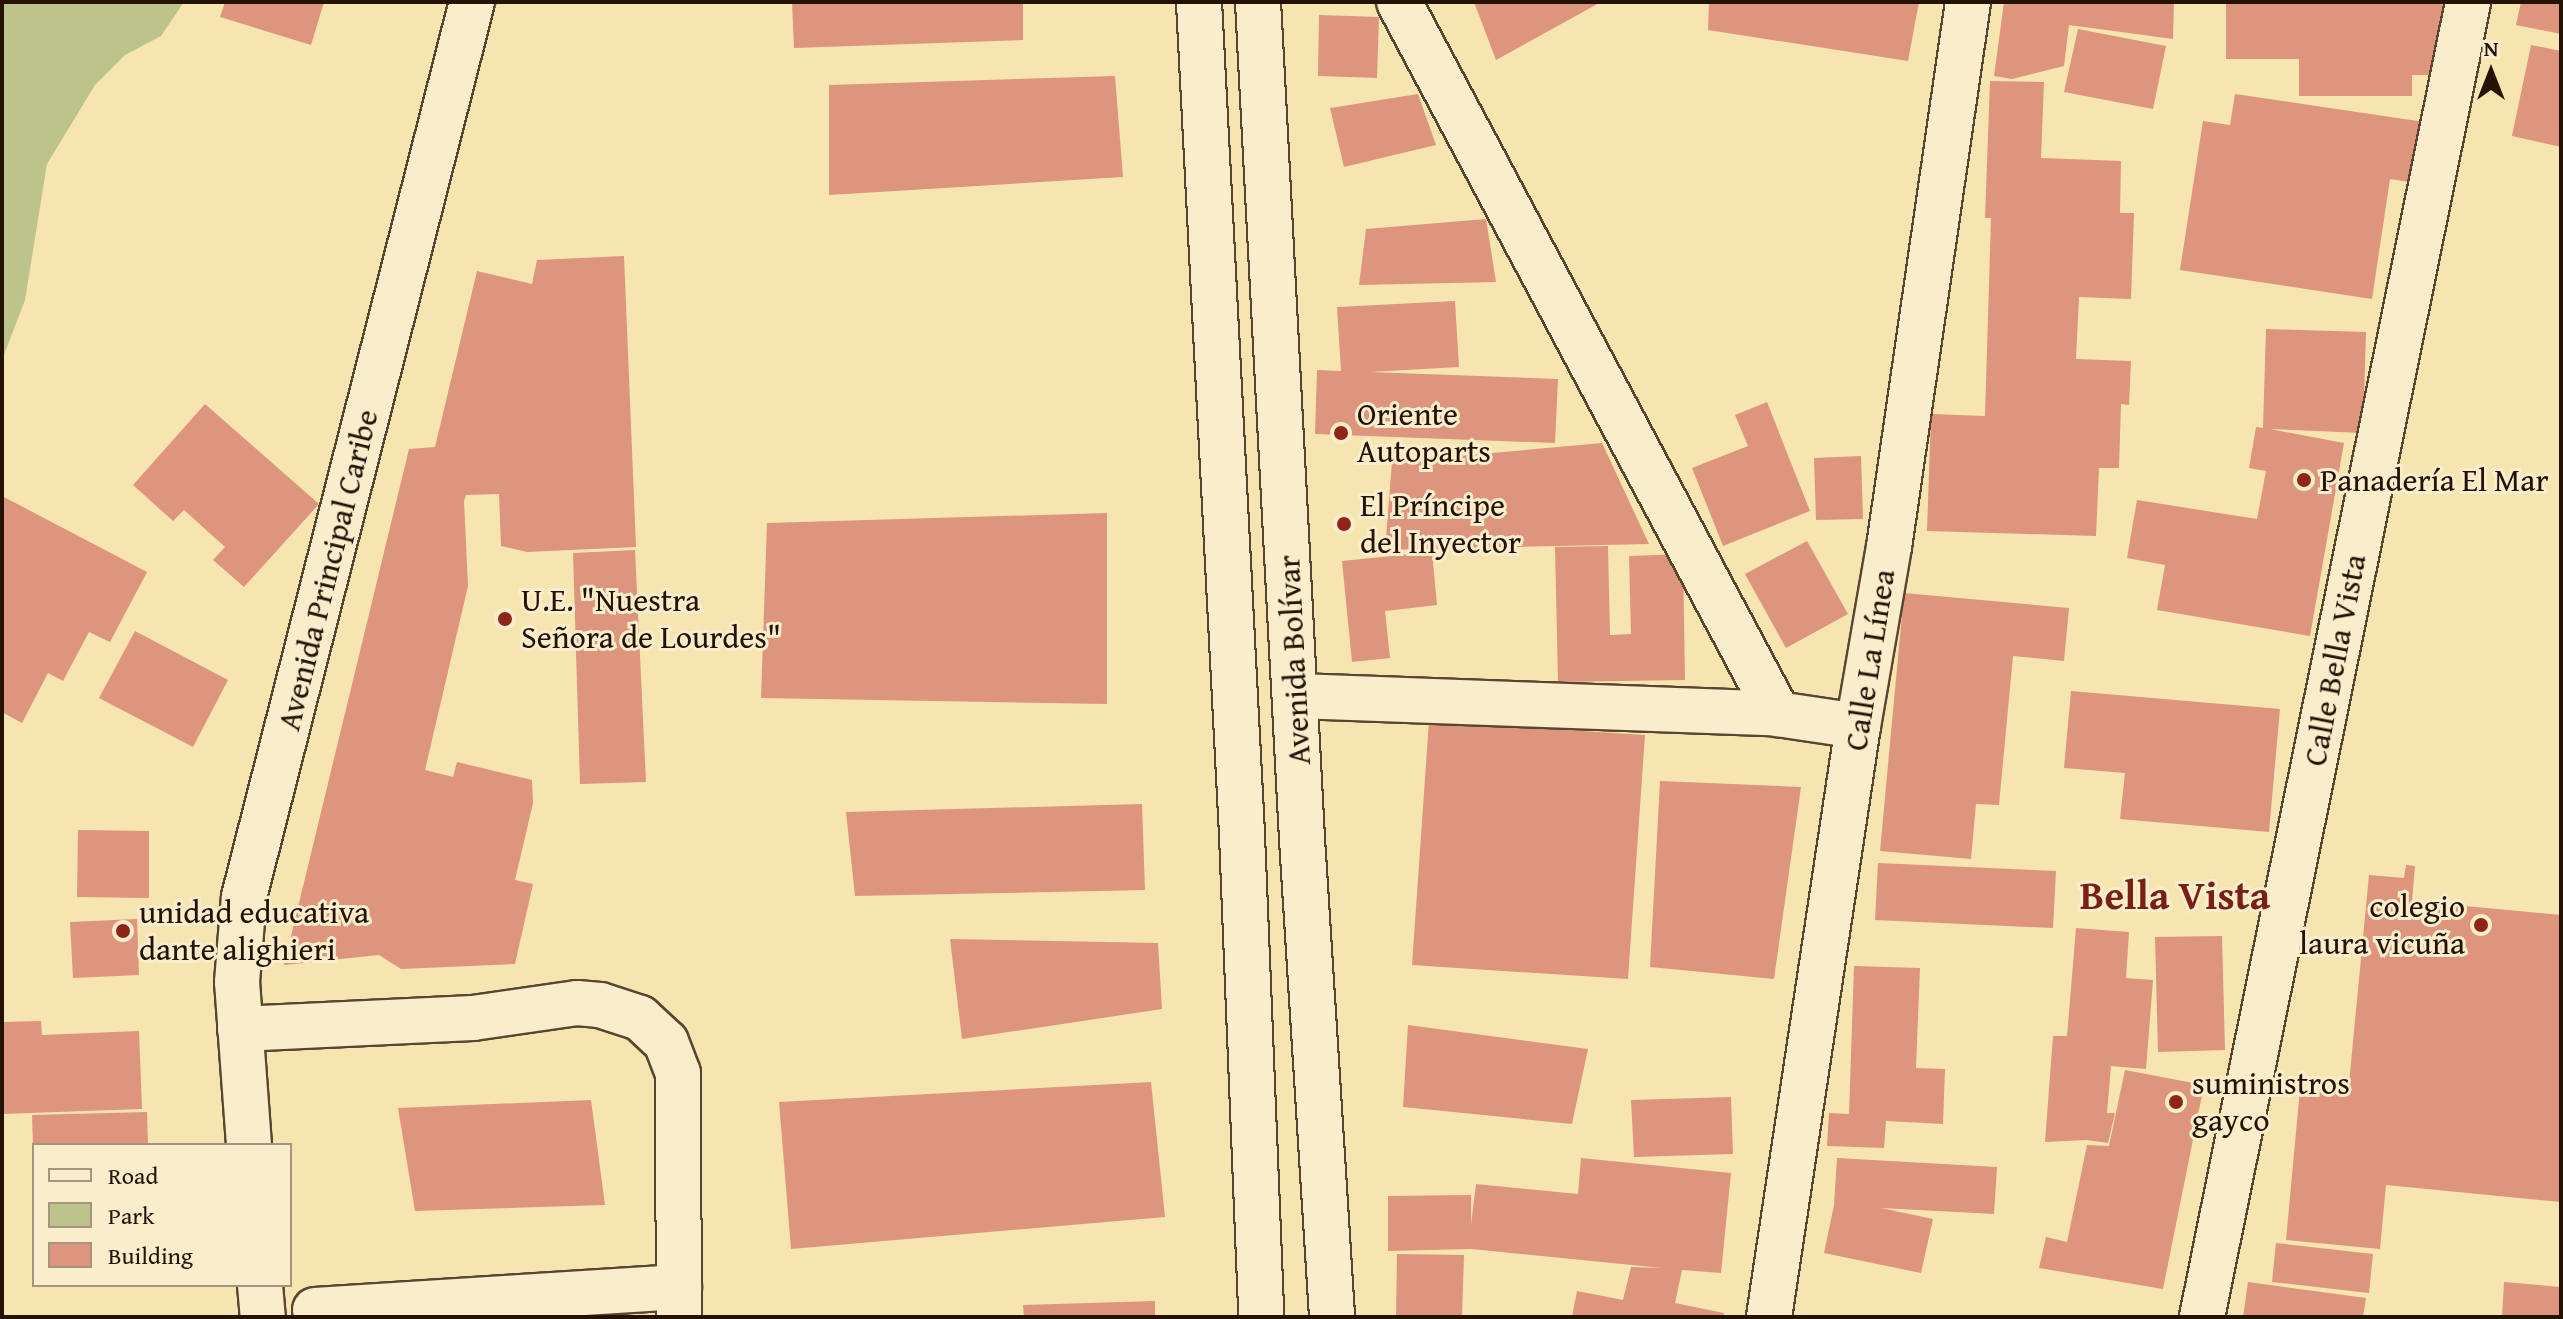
<!DOCTYPE html>
<html>
<head>
<meta charset="utf-8">
<style>
	body { margin:0 }
	#map { position:relative; width:2563px; height:1319px; overflow:hidden; background:#f6e4b1; font-family:"Gentium Book Plus",serif }
	div>[style] { position:absolute }
	.green>* { inset:0; background:#bdc48b }
	.building>* { inset:0; background:#dd967d }
	.roads { filter:drop-shadow(2px 0 #584630) drop-shadow(-2px 0 #584630) drop-shadow(0 2px #584630) drop-shadow(0 -2px #584630) }
	.minor>* { height:44px; margin:-22px; padding:0 22px; transform-origin:22px; border-radius:22px; background:#f9edcc }
	.dots>* { width:22px; height:22px; translate:-50% -50%; box-sizing:border-box; border:4px solid #f9edcc; border-radius:50% }
	span { translate:-50% -50%; white-space:nowrap; text-align:center; line-height:1.15; -webkit-text-stroke:6px #f9edcc; paint-order:stroke }
	.poi-label { font-size:32px; color:#241205 }
	.left { translate:0 -50%; text-align:left }
	.right { translate:-100% -50%; text-align:right }
	.street-label { font-size:32px; color:#241205 }
	.district-label { font-size:40px; color:#7a1f14; font-weight:700 }
	.frame { position:absolute; inset:0; border:4px solid #241205; pointer-events:none }
	.legend { position:absolute; left:32px; top:1143px; width:260px; height:144px; box-sizing:border-box; background:#f9edcc; border:2px solid #a4957c; margin:0; padding:10px 14px; list-style:none; font-size:24px; color:#241205 }
	.legend li { display:flex; align-items:center; gap:16px; height:40px }
	.legend b { width:40px; border:2px solid #a4957c }
	.north { position:absolute; left:2451px; top:32px; width:80px; height:80px; -webkit-text-stroke:6px #f9edcc; paint-order:stroke; rotate:0deg; font-size:22px; font-weight:700; line-height:32px; text-align:center; color:#241205 }
	.north::after { content:''; display:block; margin:auto; width:28px; height:36px; background:#241205; clip-path:polygon(50% 0,100% 100%,50% 72%,0 100%) }
</style>
</head>
<body>
<div id="map">
	<div class="green">
		<i style="clip-path:polygon(2px 2px,184px 2px,161px 36px,125px 55px,95px 85px,47px 164px,25px 300px,2px 360px)"></i>
	</div>
	<div class="building">
		<i style="clip-path:polygon(225px 2px,324px 2px,311px 45px,220px 17px)"></i>
		<i style="clip-path:polygon(792px 2px,1023px 2px,1023px 40px,794px 48px)"></i>
		<i style="clip-path:polygon(1474px 2px,1601px 2px,1496px 60px)"></i>
		<i style="clip-path:polygon(1709px 2px,1919px 2px,1908px 61px,1708px 30px)"></i>
		<i style="clip-path:polygon(2004px 2px,2174px 2px,2173px 39px,2069px 25px,2064px 66px,2012px 79px,1994px 76px)"></i>
		<i style="clip-path:polygon(2226px 2px,2450px 2px,2450px 75px,2412px 75px,2412px 96px,2299px 96px,2299px 59px,2226px 59px)"></i>
		<i style="clip-path:polygon(2521px 2px,2561px 2px,2561px 34px,2516px 25px)"></i>
		<i style="clip-path:polygon(1319px 15px,1379px 17px,1377px 78px,1318px 76px)"></i>
		<i style="clip-path:polygon(2078px 29px,2166px 46px,2153px 109px,2064px 92px)"></i>
		<i style="clip-path:polygon(2531px 45px,2561px 51px,2561px 147px,2512px 136px)"></i>
		<i style="clip-path:polygon(1115px 76px,1123px 177px,829px 195px,829px 85px)"></i>
		<i style="clip-path:polygon(1990px 81px,2044px 82px,2041px 158px,2121px 161px,2120px 213px,2134px 213px,2131px 299px,2079px 297px,2076px 359px,2131px 361px,2129px 405px,2121px 404px,2119px 468px,2099px 468px,2096px 536px,1927px 531px,1931px 414px,1985px 416px,1991px 218px,1985px 218px)"></i>
		<i style="clip-path:polygon(1418px 94px,1436px 145px,1344px 167px,1330px 108px)"></i>
		<i style="clip-path:polygon(2235px 94px,2431px 123px,2422px 184px,2390px 179px,2372px 299px,2180px 270px,2203px 121px,2230px 125px)"></i>
		<i style="clip-path:polygon(1486px 219px,1496px 282px,1359px 285px,1366px 229px)"></i>
		<i style="clip-path:polygon(624px 256px,636px 547px,527px 552px,501px 546px,499px 494px,466px 495px,464px 501px,468px 586px,425px 770px,453px 777px,457px 762px,532px 780px,533px 803px,515px 880px,533px 884px,515px 964px,401px 969px,379px 955px,284px 965px,409px 449px,435px 447px,477px 271px,532px 284px,537px 260px)"></i>
		<i style="clip-path:polygon(1455px 301px,1459px 367px,1370px 372px,1558px 379px,1555px 443px,1315px 434px,1317px 370px,1341px 371px,1337px 307px)"></i>
		<i style="clip-path:polygon(2266px 329px,2366px 332px,2363px 433px,2270px 429px,2344px 443px,2310px 636px,2157px 610px,2165px 565px,2127px 558px,2137px 500px,2257px 519px,2266px 471px,2249px 468px,2256px 427px,2263px 428px)"></i>
		<i style="clip-path:polygon(1767px 402px,1810px 511px,1723px 546px,1692px 468px,1748px 446px,1735px 415px)"></i>
		<i style="clip-path:polygon(205px 404px,319px 504px,244px 587px,213px 560px,225px 547px,184px 510px,173px 521px,133px 485px)"></i>
		<i style="clip-path:polygon(1602px 443px,1649px 544px,1385px 550px,1392px 462px)"></i>
		<i style="clip-path:polygon(1861px 456px,1863px 519px,1816px 520px,1814px 458px)"></i>
		<i style="clip-path:polygon(2px 496px,147px 572px,110px 642px,89px 632px,63px 681px,48px 673px,22px 723px,2px 712px)"></i>
		<i style="clip-path:polygon(1107px 513px,1107px 704px,761px 698px,767px 523px)"></i>
		<i style="clip-path:polygon(1807px 541px,1848px 614px,1786px 648px,1745px 574px)"></i>
		<i style="clip-path:polygon(1608px 546px,1610px 635px,1631px 634px,1629px 556px,1683px 554px,1685px 680px,1558px 682px,1555px 547px)"></i>
		<i style="clip-path:polygon(635px 550px,646px 782px,580px 784px,573px 553px)"></i>
		<i style="clip-path:polygon(1432px 552px,1437px 605px,1385px 611px,1390px 658px,1352px 662px,1342px 561px)"></i>
		<i style="clip-path:polygon(1904px 593px,2069px 608px,2064px 661px,2013px 656px,1999px 805px,1976px 804px,1971px 859px,1880px 851px)"></i>
		<i style="clip-path:polygon(135px 631px,228px 680px,193px 747px,99px 698px)"></i>
		<i style="clip-path:polygon(2071px 691px,2280px 709px,2269px 832px,2120px 819px,2125px 773px,2064px 768px)"></i>
		<i style="clip-path:polygon(1429px 721px,1645px 735px,1628px 979px,1412px 965px)"></i>
		<i style="clip-path:polygon(1660px 781px,1801px 787px,1774px 979px,1650px 967px)"></i>
		<i style="clip-path:polygon(1142px 804px,1145px 890px,855px 896px,846px 812px)"></i>
		<i style="clip-path:polygon(78px 830px,149px 831px,149px 898px,77px 897px)"></i>
		<i style="clip-path:polygon(1878px 863px,2056px 871px,2053px 928px,1875px 920px)"></i>
		<i style="clip-path:polygon(2406px 865px,2415px 866px,2412px 901px,2561px 915px,2561px 1202px,2386px 1185px,2380px 1249px,2286px 1240px,2300px 1089px,2348px 1094px,2369px 875px,2404px 878px)"></i>
		<i style="clip-path:polygon(137px 919px,139px 975px,73px 978px,70px 922px)"></i>
		<i style="clip-path:polygon(2076px 928px,2129px 932px,2126px 978px,2153px 980px,2146px 1069px,2111px 1066px,2107px 1113px,2115px 1113px,2108px 1143px,2087px 1140px,2045px 1142px,2053px 1036px,2067px 1036px)"></i>
		<i style="clip-path:polygon(2222px 936px,2225px 1050px,2158px 1052px,2155px 937px)"></i>
		<i style="clip-path:polygon(950px 939px,1158px 943px,1162px 1009px,962px 1039px)"></i>
		<i style="clip-path:polygon(1854px 966px,1920px 968px,1916px 1068px,1945px 1069px,1943px 1124px,1886px 1121px,1884px 1148px,1827px 1146px,1829px 1113px,1849px 1114px)"></i>
		<i style="clip-path:polygon(41px 1021px,42px 1035px,139px 1031px,142px 1109px,2px 1114px,2px 1022px)"></i>
		<i style="clip-path:polygon(1408px 1025px,1588px 1049px,1572px 1124px,1403px 1107px)"></i>
		<i style="clip-path:polygon(2125px 1070px,2204px 1085px,2163px 1289px,2039px 1268px,2046px 1237px,2067px 1242px,2087px 1145px,2109px 1146px)"></i>
		<i style="clip-path:polygon(1151px 1082px,1165px 1217px,791px 1249px,779px 1102px)"></i>
		<i style="clip-path:polygon(1731px 1097px,1733px 1154px,1634px 1157px,1631px 1100px)"></i>
		<i style="clip-path:polygon(591px 1100px,605px 1205px,415px 1211px,398px 1108px)"></i>
		<i style="clip-path:polygon(147px 1112px,148px 1145px,33px 1145px,32px 1115px)"></i>
		<i style="clip-path:polygon(1581px 1158px,1731px 1173px,1721px 1273px,1682px 1270px,1675px 1303px,1724px 1313px,1723px 1317px,1572px 1317px,1577px 1291px,1623px 1300px,1631px 1267px,1662px 1268px,1471px 1249px,1388px 1251px,1388px 1196px,1471px 1195px,1471px 1224px,1476px 1184px,1578px 1194px)"></i>
		<i style="clip-path:polygon(1837px 1158px,1997px 1167px,1994px 1214px,1881px 1208px,1933px 1219px,1921px 1273px,1824px 1253px,1834px 1205px)"></i>
		<i style="clip-path:polygon(2276px 1243px,2373px 1254px,2369px 1293px,2272px 1282px)"></i>
		<i style="clip-path:polygon(1397px 1254px,1464px 1255px,1462px 1317px,1396px 1317px)"></i>
		<i style="clip-path:polygon(2248px 1282px,2366px 1298px,2363px 1317px,2243px 1317px)"></i>
		<i style="clip-path:polygon(2504px 1282px,2561px 1287px,2561px 1317px,2502px 1317px)"></i>
		<i style="clip-path:polygon(1155px 1301px,1155px 1317px,1024px 1317px,1023px 1305px)"></i>
	</div>
	<div class="roads">
		<div class="minor">
			<i style="left:1199px;top:2px;width:834px;rotate:87.04deg"></i>
			<i style="left:1242px;top:835px;width:482px;rotate:87.7deg"></i>
			<i style="left:1258px;top:2px;width:838px;rotate:86.99deg"></i>
			<i style="left:1302px;top:839px;width:479px;rotate:86.4deg"></i>
			<i style="left:1399px;top:2px;width:807px;rotate:61.97deg"></i>
			<i style="left:1297px;top:696px;width:481px;rotate:2.1deg"></i>
			<i style="left:1778px;top:714px;width:81px;rotate:8.5deg"></i>
			<i style="left:240px;top:1029px;width:233px;rotate:-2.7deg"></i>
			<i style="left:473px;top:1018px;width:105px;rotate:-8.2deg"></i>
			<i style="left:577px;top:1003px;width:23px;rotate:5deg"></i>
			<i style="left:600px;top:1005px;width:42px;rotate:18deg"></i>
			<i style="left:640px;top:1018px;width:35px;rotate:43deg"></i>
			<i style="left:666px;top:1042px;width:33px;rotate:69deg"></i>
			<i style="left:678px;top:1073px;width:244px;rotate:89.8deg"></i>
			<i style="left:249px;top:1145px;width:163px;rotate:-94.2deg"></i>
			<i style="left:237px;top:982px;width:85px;rotate:-85.3deg"></i>
			<i style="left:244px;top:897px;width:924px;rotate:-75.71deg"></i>
			<i style="left:260px;top:1285px;width:32px;rotate:85deg"></i>
			<i style="left:315px;top:1310px;width:365px;rotate:-3.6deg"></i>
			<i style="left:1769px;top:1317px;width:598px;rotate:-81.44deg"></i>
			<i style="left:1858px;top:726px;width:182px;rotate:-80.2deg"></i>
			<i style="left:1889px;top:547px;width:551px;rotate:-81.75deg"></i>
			<i style="left:2202px;top:1317px;width:1342px;rotate:-78.56deg"></i>
		</div>
	</div>
	<div class="dots">
		<i style="left:1341px;top:433px;background:#8f2418"></i>
		<i style="left:2304px;top:480px;background:#8f2418"></i>
		<i style="left:1344px;top:524px;background:#8f2418"></i>
		<i style="left:505px;top:619px;background:#8f2418"></i>
		<i style="left:2481px;top:925px;background:#8f2418"></i>
		<i style="left:123px;top:931px;background:#8f2418"></i>
		<i style="left:2176px;top:1102px;background:#8f2418"></i>
	</div>
	<div class="poi-label">
		<span class="left" style="left:1357px;top:433px">Oriente<br>Autoparts</span>
		<span class="left" style="left:2320px;top:480px">Panadería El Mar</span>
		<span class="left" style="left:1360px;top:524px">El Príncipe<br>del Inyector</span>
		<span class="left" style="left:521px;top:619px">U.E. "Nuestra<br>Señora de Lourdes"</span>
		<span class="right" style="left:2465px;top:925px">colegio<br>laura vicuña</span>
		<span class="left" style="left:139px;top:931px">unidad educativa<br>dante alighieri</span>
		<span class="left" style="left:2192px;top:1102px">suministros<br>gayco</span>
	</div>
	<div class="street-label">
		<span style="left:328px;top:570px;rotate:-76deg">Avenida Principal Caribe</span>
		<span style="left:1294px;top:660px;rotate:-93deg">Avenida Bolívar</span>
		<span style="left:1870px;top:660px;rotate:-81deg">Calle La Línea</span>
		<span style="left:2335px;top:660px;rotate:-79deg">Calle Bella Vista</span>
	</div>
	<div class="district-label">
		<span style="left:2175px;top:895px">Bella Vista</span>
	</div>
	<div class="frame"></div>
	<ul class="legend">
	<li><b style="height:10px;background:#f9edcc"></b>Road</li>
	<li><b style="height:22px;background:#bdc48b"></b>Park</li>
	<li><b style="height:22px;background:#dd967d"></b>Building</li>
	</ul>
	<div class="north">N</div>
</div>
</body>
</html>
